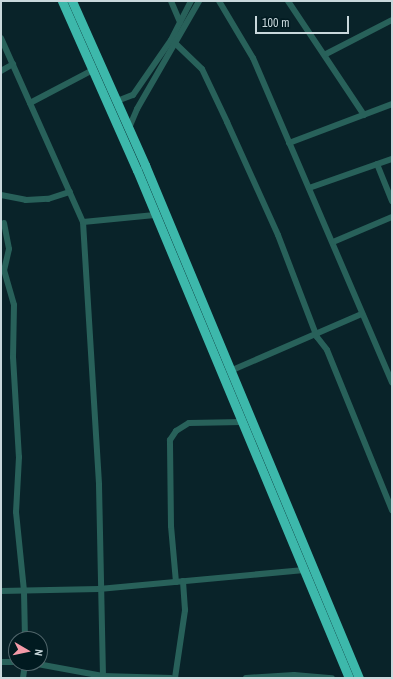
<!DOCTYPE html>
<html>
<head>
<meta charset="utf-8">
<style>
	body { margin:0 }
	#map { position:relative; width:393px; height:679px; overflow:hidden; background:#092329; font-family:"Archivo Narrow",sans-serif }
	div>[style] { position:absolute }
	.minor>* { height:6px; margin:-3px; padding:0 3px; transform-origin:3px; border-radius:3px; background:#28615a }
	.highway>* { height:9px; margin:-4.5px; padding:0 4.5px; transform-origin:4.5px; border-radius:4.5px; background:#3db8ab }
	span { translate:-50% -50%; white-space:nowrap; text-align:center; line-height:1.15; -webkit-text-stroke:4px #011a20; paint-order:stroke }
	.frame { position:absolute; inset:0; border:2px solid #c9d8dc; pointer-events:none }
	.north { position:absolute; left:8px; top:631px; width:40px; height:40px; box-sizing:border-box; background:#011a20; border:1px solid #51666b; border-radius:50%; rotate:99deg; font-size:11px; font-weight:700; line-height:16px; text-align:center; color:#c9d8dc }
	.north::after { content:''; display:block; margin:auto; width:14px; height:18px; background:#f39aa8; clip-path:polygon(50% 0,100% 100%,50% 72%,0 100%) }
	.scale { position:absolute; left:255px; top:16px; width:94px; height:18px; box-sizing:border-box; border:2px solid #c9d8dc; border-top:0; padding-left:5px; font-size:12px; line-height:14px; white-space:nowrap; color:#c9d8dc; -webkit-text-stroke:3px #011a20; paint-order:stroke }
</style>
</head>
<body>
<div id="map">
	<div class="minor">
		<i style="left:171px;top:1px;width:23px;rotate:67deg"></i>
		<i style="left:219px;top:1px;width:66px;rotate:59.2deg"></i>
		<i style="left:253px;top:58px;width:353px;rotate:66.8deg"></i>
		<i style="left:288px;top:1px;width:137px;rotate:56.3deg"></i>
		<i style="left:1px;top:38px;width:201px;rotate:66deg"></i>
		<i style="left:83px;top:222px;width:263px;rotate:86.5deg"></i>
		<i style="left:99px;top:485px;width:193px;rotate:88.8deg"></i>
		<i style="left:176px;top:44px;width:36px;rotate:44deg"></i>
		<i style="left:202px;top:69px;width:59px;rotate:64.7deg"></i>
		<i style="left:227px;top:122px;width:124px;rotate:65.7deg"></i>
		<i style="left:278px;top:235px;width:109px;rotate:69.1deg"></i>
		<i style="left:317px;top:337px;width:16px;rotate:52deg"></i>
		<i style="left:327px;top:350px;width:173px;rotate:67.9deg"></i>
		<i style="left:326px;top:54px;width:74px;rotate:-27.3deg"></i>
		<i style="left:1px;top:71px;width:14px;rotate:-30deg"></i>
		<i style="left:117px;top:101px;width:17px;rotate:-21deg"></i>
		<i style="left:133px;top:95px;width:67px;rotate:-55.4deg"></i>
		<i style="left:171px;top:40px;width:44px;rotate:-62.9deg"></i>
		<i style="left:30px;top:103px;width:69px;rotate:-27.7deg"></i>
		<i style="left:129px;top:128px;width:21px;rotate:-67deg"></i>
		<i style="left:137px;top:109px;width:125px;rotate:-60.1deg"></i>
		<i style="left:289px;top:143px;width:110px;rotate:-20.7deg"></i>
		<i style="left:377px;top:164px;width:40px;rotate:68deg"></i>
		<i style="left:309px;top:188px;width:88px;rotate:-19.3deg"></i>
		<i style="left:1px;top:195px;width:25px;rotate:11deg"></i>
		<i style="left:26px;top:200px;width:22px;rotate:-3deg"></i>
		<i style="left:48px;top:199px;width:23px;rotate:-18deg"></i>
		<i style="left:83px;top:222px;width:72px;rotate:-5.6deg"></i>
		<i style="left:4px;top:223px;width:26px;rotate:79deg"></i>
		<i style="left:9px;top:249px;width:22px;rotate:103deg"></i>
		<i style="left:4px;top:270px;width:36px;rotate:74deg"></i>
		<i style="left:14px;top:305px;width:52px;rotate:91.1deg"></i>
		<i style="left:13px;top:357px;width:100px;rotate:86.6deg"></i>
		<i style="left:19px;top:457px;width:55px;rotate:93.1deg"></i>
		<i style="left:16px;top:512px;width:79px;rotate:84.2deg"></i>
		<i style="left:24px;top:591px;width:48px;rotate:88.8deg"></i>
		<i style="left:333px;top:242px;width:64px;rotate:-23deg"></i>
		<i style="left:230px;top:371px;width:144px;rotate:-23.4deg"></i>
		<i style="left:176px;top:582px;width:56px;rotate:-95.1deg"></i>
		<i style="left:171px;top:526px;width:86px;rotate:-90.7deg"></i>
		<i style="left:170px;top:440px;width:11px;rotate:-56deg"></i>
		<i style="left:176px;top:431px;width:15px;rotate:-32deg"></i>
		<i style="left:189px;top:423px;width:53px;rotate:-1.1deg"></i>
		<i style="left:1px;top:591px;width:98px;rotate:-1.2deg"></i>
		<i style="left:99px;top:589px;width:206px;rotate:-5.3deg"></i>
		<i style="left:1px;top:662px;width:15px"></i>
		<i style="left:32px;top:663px;width:72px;rotate:10.4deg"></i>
		<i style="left:103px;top:676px;width:68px;rotate:1.7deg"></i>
		<i style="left:23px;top:678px;width:15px;rotate:-82deg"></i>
		<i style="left:175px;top:678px;width:69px;rotate:-81.6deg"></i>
		<i style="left:185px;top:610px;width:29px;rotate:-94deg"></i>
		<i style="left:246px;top:678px;width:48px;rotate:-3.6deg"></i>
		<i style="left:294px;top:675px;width:38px;rotate:5deg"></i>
	</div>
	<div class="highway">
		<i style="left:62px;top:1px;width:185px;rotate:66.1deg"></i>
		<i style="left:137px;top:170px;width:550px;rotate:67.35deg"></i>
		<i style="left:72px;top:1px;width:180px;rotate:66deg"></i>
		<i style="left:145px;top:165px;width:556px;rotate:67.36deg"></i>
	</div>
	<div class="frame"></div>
	<div class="north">N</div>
	<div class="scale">100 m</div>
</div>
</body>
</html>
